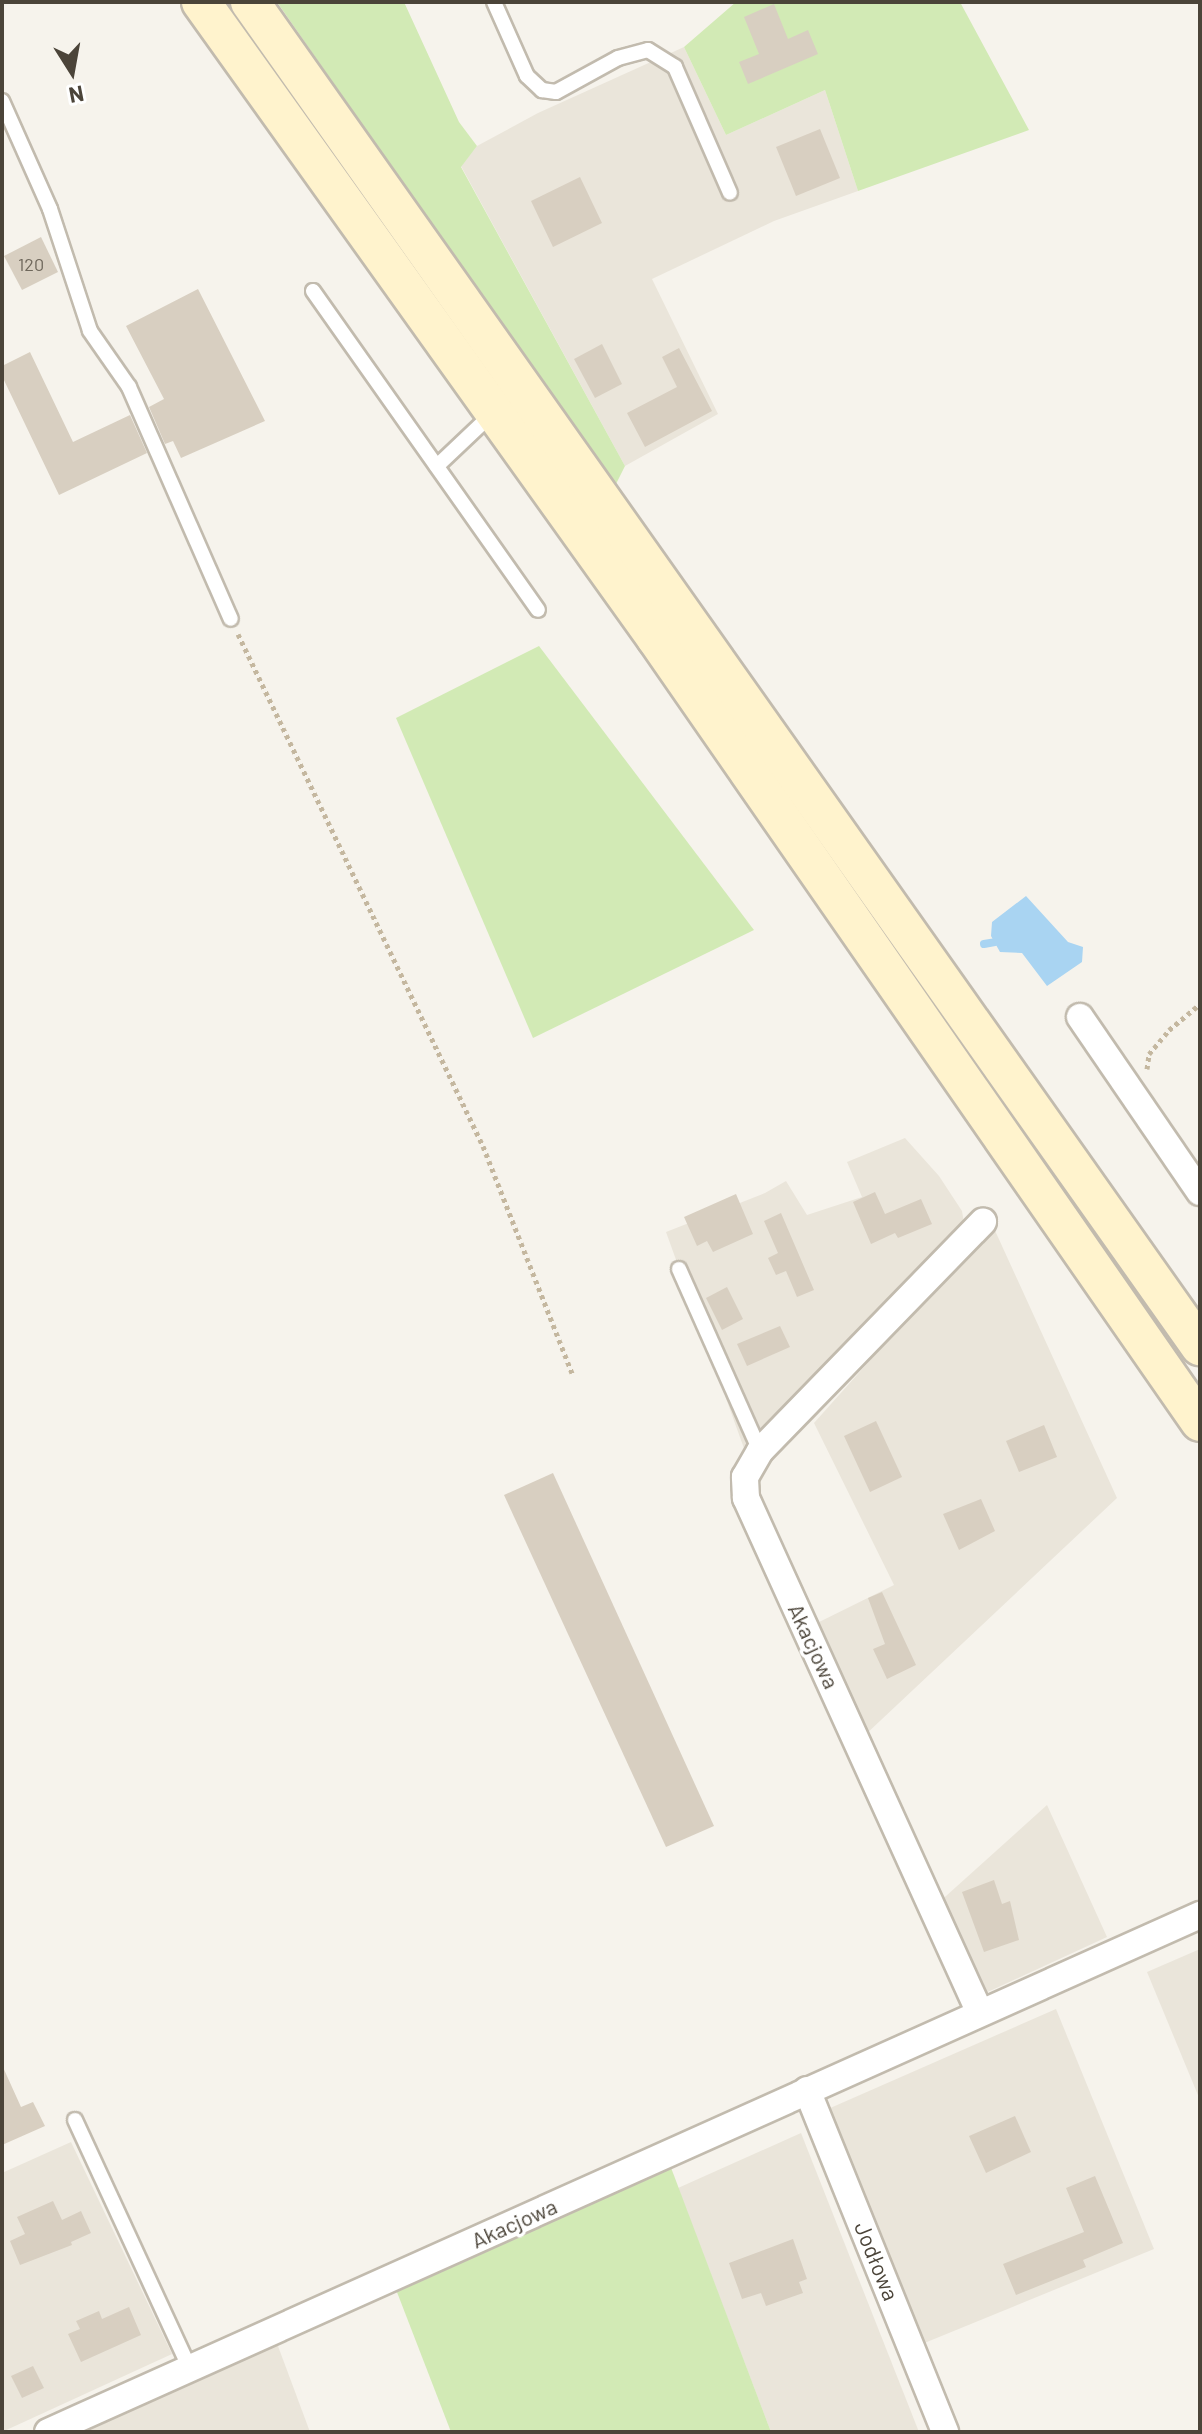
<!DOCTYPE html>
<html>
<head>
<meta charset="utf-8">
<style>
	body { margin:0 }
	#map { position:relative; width:1202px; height:2434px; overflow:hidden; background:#f6f3ec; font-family:Barlow,sans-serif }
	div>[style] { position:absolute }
	.residential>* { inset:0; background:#eae5da }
	.green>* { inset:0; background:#d2eab5 }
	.water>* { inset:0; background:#a9d4f2 }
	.stream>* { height:8px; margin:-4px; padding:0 4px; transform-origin:4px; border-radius:4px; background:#a9d4f2 }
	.building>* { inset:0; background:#d8cfc1 }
	.path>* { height:5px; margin-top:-2.5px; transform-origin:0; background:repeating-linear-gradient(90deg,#c4b79f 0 4px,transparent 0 8px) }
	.roads { filter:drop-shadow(2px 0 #c2bbae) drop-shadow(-2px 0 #c2bbae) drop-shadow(0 2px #c2bbae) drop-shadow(0 -2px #c2bbae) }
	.service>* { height:14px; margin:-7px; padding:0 7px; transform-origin:7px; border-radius:7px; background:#fff }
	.minor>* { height:26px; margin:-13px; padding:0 13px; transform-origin:13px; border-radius:13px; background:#fff }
	.secondary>* { height:38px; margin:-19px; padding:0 19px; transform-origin:19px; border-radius:19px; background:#fff3cd }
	span { translate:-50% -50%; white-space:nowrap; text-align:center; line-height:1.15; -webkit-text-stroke:7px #fff; paint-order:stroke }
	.number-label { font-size:18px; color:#6e675b }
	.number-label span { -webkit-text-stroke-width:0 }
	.street-label { font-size:22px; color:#4b4439 }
	.frame { position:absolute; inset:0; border:4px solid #4b4439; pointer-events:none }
	.north { position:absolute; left:32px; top:32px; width:80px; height:80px; -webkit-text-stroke:6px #fff; paint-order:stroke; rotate:169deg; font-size:22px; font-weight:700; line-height:32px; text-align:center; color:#4b4439 }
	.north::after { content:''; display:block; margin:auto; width:28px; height:36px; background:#4b4439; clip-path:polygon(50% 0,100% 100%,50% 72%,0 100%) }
</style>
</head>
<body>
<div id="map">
	<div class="residential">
		<i style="clip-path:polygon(684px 47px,726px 135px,825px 90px,858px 191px,774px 221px,652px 279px,718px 414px,625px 466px,461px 166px,477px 146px,538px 113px)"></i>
		<i style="clip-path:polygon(905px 1138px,939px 1176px,962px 1211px,964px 1223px,750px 1465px,666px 1232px,765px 1193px,786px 1181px,807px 1215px,862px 1197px,847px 1162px)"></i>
		<i style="clip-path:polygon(992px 1224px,1117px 1498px,864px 1736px,807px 1628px,894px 1585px,814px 1423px)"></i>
		<i style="clip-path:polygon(1047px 1805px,1107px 1937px,979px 1996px,936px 1905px)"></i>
		<i style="clip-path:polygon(1200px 1949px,1200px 2100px,1147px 1972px)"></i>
		<i style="clip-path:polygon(1056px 2009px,1154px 2249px,922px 2344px,828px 2109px)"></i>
		<i style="clip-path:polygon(801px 2133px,919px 2432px,771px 2432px,678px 2188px)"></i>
		<i style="clip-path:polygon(71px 2142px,172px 2354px,2px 2432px,2px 2173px)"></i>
		<i style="clip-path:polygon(275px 2338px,310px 2432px,70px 2432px)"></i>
	</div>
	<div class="green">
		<i style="clip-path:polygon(277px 2px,404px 2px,459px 122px,477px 146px,461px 167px,625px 466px,614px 488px)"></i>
		<i style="clip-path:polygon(736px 2px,960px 2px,1029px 130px,858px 191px,825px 90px,726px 135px,684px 47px)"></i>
		<i style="clip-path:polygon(539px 646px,754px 930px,533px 1038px,396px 718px)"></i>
		<i style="clip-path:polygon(670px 2165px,771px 2432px,451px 2432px,395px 2287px)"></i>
	</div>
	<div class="water">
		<i style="clip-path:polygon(1026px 896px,1068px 942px,1083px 947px,1082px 962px,1047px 986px,1022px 953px,1000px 952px,991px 936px,992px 922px)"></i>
	</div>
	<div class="stream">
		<i style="left:984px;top:944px;width:11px;rotate:-10deg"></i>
	</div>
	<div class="building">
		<i style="clip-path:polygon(774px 4px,788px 39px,808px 30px,818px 54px,748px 84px,739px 62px,759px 54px,744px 17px)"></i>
		<i style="clip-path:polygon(820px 129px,840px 178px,796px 196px,776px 147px)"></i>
		<i style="clip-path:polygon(580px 177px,602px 223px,553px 247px,531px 201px)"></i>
		<i style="clip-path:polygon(41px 237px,58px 272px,22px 290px,4px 256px)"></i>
		<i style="clip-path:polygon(198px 289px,265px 421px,181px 458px,173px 441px,165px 444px,149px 407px,164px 399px,126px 326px)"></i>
		<i style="clip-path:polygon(602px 344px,622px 384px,595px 398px,574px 359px)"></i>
		<i style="clip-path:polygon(679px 348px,712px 411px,645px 447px,627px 413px,677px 387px,662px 357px)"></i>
		<i style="clip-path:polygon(30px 352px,73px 442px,130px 415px,147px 453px,59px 495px,2px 376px,2px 366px)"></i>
		<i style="clip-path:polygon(875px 1192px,885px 1214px,921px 1199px,932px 1224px,898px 1238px,895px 1233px,871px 1244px,853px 1202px)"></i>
		<i style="clip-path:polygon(736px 1194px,753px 1234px,713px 1252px,707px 1241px,697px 1246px,684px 1217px)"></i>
		<i style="clip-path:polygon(781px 1213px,814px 1290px,797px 1297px,786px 1271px,776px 1275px,768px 1258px,778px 1253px,764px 1221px)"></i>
		<i style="clip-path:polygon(727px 1287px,743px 1319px,722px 1330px,706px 1298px)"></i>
		<i style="clip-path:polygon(780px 1326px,790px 1347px,747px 1366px,737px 1344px)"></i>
		<i style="clip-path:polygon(876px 1421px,902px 1477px,870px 1492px,844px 1436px)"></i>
		<i style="clip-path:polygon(1044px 1425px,1057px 1457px,1019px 1472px,1006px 1441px)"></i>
		<i style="clip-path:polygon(553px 1473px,714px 1826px,666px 1847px,504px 1495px)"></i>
		<i style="clip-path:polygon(981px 1499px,995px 1531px,959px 1550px,943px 1514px)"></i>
		<i style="clip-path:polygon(882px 1592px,916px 1665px,887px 1679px,873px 1649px,885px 1644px,868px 1598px)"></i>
		<i style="clip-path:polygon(994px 1880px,1002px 1904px,1010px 1901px,1019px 1940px,984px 1952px,962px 1892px)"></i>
		<i style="clip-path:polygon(2px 2065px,21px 2107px,33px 2102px,45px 2126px,2px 2145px)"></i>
		<i style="clip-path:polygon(1015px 2116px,1031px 2152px,986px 2173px,969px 2136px)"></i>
		<i style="clip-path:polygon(1095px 2176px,1123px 2243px,1083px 2260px,1086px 2267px,1016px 2295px,1003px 2264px,1084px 2232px,1066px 2188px)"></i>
		<i style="clip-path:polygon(53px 2201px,62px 2220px,81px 2211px,91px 2233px,71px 2242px,72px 2245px,20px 2265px,10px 2241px,25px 2234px,17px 2217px)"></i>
		<i style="clip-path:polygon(793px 2239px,807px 2279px,799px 2282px,803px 2293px,766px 2306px,761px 2293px,742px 2299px,729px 2263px)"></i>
		<i style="clip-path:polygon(129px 2307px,141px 2335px,81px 2362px,68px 2334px,80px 2329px,76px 2321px,99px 2311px,102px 2319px)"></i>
		<i style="clip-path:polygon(33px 2366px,44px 2388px,22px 2398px,11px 2376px)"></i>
	</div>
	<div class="path">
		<i style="left:238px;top:634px;width:568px;rotate:64.43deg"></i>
		<i style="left:483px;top:1146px;width:244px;rotate:68.6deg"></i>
		<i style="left:1147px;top:1069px;width:15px;rotate:-82deg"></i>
		<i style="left:1149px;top:1054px;width:31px;rotate:-50deg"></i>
		<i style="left:1169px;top:1030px;width:40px;rotate:-40deg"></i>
	</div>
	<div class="roads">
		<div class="service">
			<i style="left:494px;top:2px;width:81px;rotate:66deg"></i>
			<i style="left:527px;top:76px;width:21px;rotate:43deg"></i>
			<i style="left:542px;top:90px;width:14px;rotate:8deg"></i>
			<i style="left:556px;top:92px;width:71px;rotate:-28.7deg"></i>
			<i style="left:618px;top:58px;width:31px;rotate:-15deg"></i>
			<i style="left:648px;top:50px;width:32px;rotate:32deg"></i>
			<i style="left:675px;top:67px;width:137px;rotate:66.4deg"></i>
			<i style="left:2px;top:101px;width:118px;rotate:66deg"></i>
			<i style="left:50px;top:209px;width:128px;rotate:71.8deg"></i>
			<i style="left:90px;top:331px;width:68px;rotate:55.1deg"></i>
			<i style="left:129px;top:387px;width:253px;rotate:66.3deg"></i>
			<i style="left:313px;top:291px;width:390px;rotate:54.8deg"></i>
			<i style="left:437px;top:466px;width:76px;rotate:-43.4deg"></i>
			<i style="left:679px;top:1269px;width:199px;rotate:66deg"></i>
			<i style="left:75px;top:2120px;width:274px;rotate:65.2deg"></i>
		</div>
		<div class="minor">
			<i style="left:1080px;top:1017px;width:212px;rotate:55.6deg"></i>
			<i style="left:980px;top:2013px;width:566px;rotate:-114.44deg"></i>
			<i style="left:746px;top:1498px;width:21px;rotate:-93deg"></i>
			<i style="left:745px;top:1477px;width:30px;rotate:-60deg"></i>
			<i style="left:760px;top:1451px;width:320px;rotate:-45.8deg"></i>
			<i style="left:807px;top:2090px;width:369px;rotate:68deg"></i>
			<i style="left:48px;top:2432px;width:1263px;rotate:-24.17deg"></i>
		</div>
		<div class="secondary">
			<i style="left:201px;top:2px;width:782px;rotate:54.42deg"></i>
			<i style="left:656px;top:638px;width:954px;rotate:55.24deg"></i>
			<i style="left:250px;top:2px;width:1646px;rotate:54.75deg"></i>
		</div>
	</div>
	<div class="number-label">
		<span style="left:31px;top:264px">120</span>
	</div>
	<div class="street-label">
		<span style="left:814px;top:1646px;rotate:65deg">Akacjowa</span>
		<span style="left:514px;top:2223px;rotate:-24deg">Akacjowa</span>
		<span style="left:877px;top:2261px;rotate:68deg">Jodłowa</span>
	</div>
	<div class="frame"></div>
	<div class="north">N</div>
</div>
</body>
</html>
